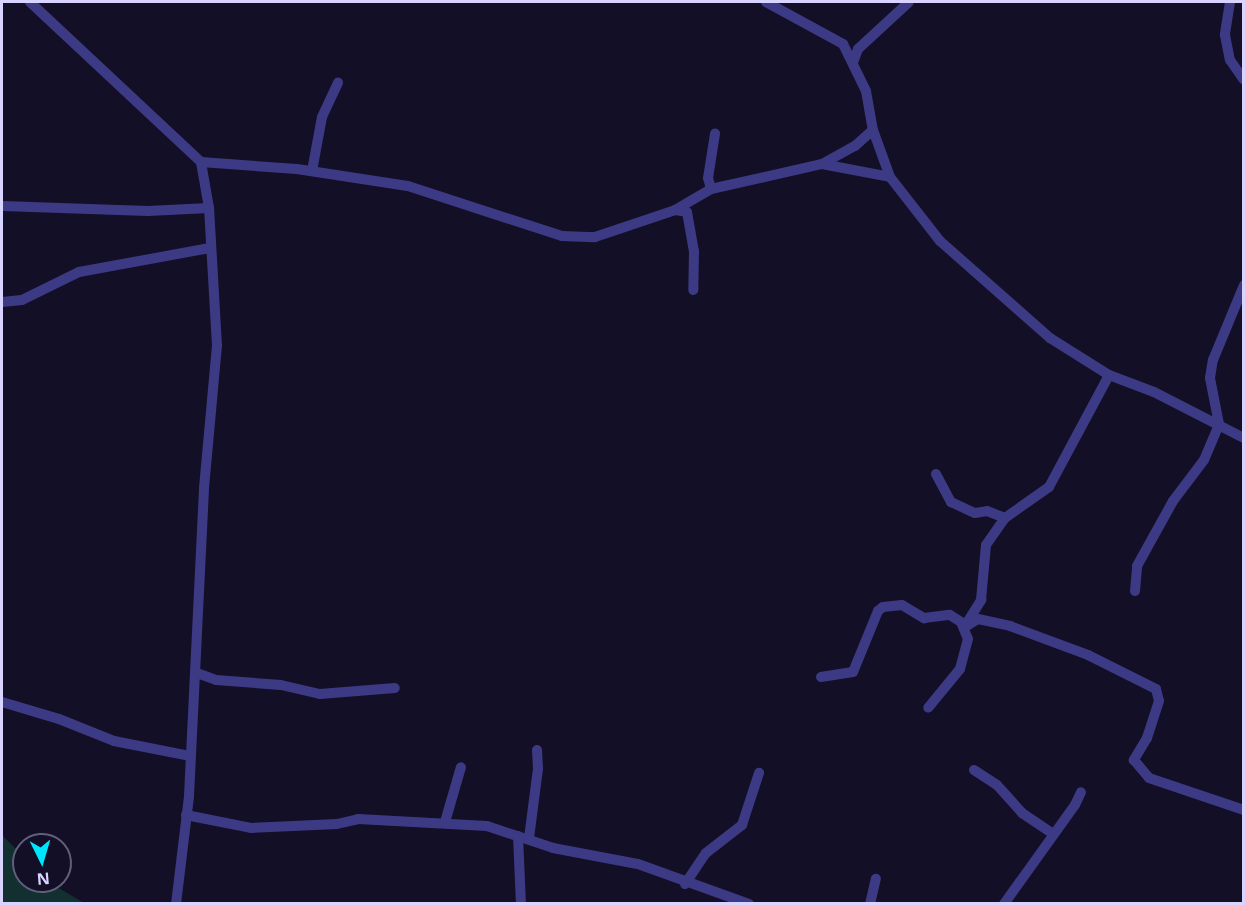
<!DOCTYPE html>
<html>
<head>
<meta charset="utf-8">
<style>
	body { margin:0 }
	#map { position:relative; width:1245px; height:905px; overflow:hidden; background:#130f26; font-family:"Open Sans",sans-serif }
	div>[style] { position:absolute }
	.green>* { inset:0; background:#12302f }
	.street>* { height:10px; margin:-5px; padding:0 5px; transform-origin:5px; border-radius:5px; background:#3d3a85 }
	span { translate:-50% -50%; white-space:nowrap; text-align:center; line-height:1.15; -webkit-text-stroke:5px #130f26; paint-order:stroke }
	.frame { position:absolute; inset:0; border:3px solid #d9d4ff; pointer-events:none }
	.north { position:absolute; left:12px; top:833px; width:60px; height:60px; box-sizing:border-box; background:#130f26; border:2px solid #625e7d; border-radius:50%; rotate:175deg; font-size:16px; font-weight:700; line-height:24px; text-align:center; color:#d9d4ff }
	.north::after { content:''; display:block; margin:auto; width:21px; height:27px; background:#00e5ff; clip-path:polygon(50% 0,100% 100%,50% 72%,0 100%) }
</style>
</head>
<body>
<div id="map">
	<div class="green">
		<i style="clip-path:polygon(2px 835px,24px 857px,24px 881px,47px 881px,84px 903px,2px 903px)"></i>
	</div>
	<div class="street">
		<i style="left:30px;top:2px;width:234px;rotate:43.1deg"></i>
		<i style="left:201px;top:162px;width:96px;rotate:4.2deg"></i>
		<i style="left:297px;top:169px;width:112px;rotate:8.7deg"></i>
		<i style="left:408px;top:186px;width:162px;rotate:18deg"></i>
		<i style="left:562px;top:236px;width:33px;rotate:2deg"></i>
		<i style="left:595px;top:237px;width:84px;rotate:-18.6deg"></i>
		<i style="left:675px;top:210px;width:42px;rotate:-30.3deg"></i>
		<i style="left:711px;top:189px;width:114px;rotate:-12.7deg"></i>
		<i style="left:822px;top:164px;width:69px;rotate:10.8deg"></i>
		<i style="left:766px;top:2px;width:88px;rotate:28.6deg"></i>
		<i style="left:843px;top:44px;width:52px;rotate:63.9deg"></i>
		<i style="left:866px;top:91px;width:40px;rotate:80deg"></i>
		<i style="left:873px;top:130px;width:50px;rotate:70.1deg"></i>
		<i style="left:890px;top:177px;width:81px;rotate:52deg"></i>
		<i style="left:940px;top:241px;width:147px;rotate:41.4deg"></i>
		<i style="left:1050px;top:338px;width:70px;rotate:32.1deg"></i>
		<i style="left:1109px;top:375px;width:48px;rotate:20.7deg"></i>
		<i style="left:1154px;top:392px;width:101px;rotate:27.1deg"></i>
		<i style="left:1230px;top:2px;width:33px;rotate:99deg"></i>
		<i style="left:1225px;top:35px;width:25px;rotate:79deg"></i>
		<i style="left:1230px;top:60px;width:24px;rotate:55deg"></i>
		<i style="left:854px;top:60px;width:12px;rotate:-70deg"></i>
		<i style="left:858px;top:49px;width:69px;rotate:-42.7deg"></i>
		<i style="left:822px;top:164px;width:38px;rotate:-29deg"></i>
		<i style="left:855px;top:146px;width:24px;rotate:-42deg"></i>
		<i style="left:312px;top:171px;width:55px;rotate:-79.5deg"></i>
		<i style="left:322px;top:117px;width:38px;rotate:-65deg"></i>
		<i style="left:711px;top:189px;width:11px;rotate:-105deg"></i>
		<i style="left:708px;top:178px;width:45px;rotate:-81deg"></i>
		<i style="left:2px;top:206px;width:146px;rotate:2deg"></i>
		<i style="left:148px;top:211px;width:61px;rotate:-2.8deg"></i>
		<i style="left:675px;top:210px;width:12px;rotate:9deg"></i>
		<i style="left:687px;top:212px;width:40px;rotate:80deg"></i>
		<i style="left:694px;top:251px;width:39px;rotate:91deg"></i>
		<i style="left:2px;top:302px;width:20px;rotate:-6deg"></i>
		<i style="left:22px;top:300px;width:64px;rotate:-26.2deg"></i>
		<i style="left:79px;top:272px;width:133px;rotate:-10.4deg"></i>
		<i style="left:936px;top:474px;width:32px;rotate:62deg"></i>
		<i style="left:951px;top:502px;width:26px;rotate:25deg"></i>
		<i style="left:975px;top:513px;width:12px;rotate:-9deg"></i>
		<i style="left:987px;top:511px;width:19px;rotate:21deg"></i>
		<i style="left:1135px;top:591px;width:25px;rotate:-85deg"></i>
		<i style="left:1137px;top:566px;width:74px;rotate:-61deg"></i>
		<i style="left:1173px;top:501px;width:51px;rotate:-52.9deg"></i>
		<i style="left:1204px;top:460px;width:39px;rotate:-67deg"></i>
		<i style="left:1219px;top:424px;width:47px;rotate:-101.1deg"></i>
		<i style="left:1210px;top:378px;width:18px;rotate:-81deg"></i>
		<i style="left:1213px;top:360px;width:81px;rotate:-67.5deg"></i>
		<i style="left:965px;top:626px;width:31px;rotate:-58deg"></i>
		<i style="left:981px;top:600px;width:55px;rotate:-84.8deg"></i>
		<i style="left:986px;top:545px;width:33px;rotate:-55deg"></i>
		<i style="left:1005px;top:518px;width:54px;rotate:-35.2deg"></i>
		<i style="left:1049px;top:487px;width:127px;rotate:-61.8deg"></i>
		<i style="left:965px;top:627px;width:15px;rotate:-32deg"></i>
		<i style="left:978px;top:619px;width:33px;rotate:12deg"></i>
		<i style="left:1010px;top:626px;width:83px;rotate:20.4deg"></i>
		<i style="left:1088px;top:655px;width:76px;rotate:26.6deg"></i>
		<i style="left:1156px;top:689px;width:12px;rotate:76deg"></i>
		<i style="left:1159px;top:701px;width:39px;rotate:108deg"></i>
		<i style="left:1147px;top:738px;width:26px;rotate:121deg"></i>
		<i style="left:1134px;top:760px;width:23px;rotate:50deg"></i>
		<i style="left:1149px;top:778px;width:100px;rotate:18.6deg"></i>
		<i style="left:197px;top:673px;width:20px;rotate:20deg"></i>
		<i style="left:216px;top:680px;width:65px;rotate:4.4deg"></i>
		<i style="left:281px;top:685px;width:40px;rotate:13deg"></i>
		<i style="left:320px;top:694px;width:75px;rotate:-4.6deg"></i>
		<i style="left:821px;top:677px;width:32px;rotate:-9deg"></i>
		<i style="left:853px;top:672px;width:66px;rotate:-67.7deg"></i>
		<i style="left:878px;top:611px;width:6px;rotate:-39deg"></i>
		<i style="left:883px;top:607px;width:19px;rotate:-6deg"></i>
		<i style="left:902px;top:605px;width:26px;rotate:31deg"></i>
		<i style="left:924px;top:618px;width:26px;rotate:-7deg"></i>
		<i style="left:950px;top:615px;width:13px;rotate:32deg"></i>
		<i style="left:961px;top:622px;width:18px;rotate:68deg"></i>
		<i style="left:968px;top:639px;width:31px;rotate:105deg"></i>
		<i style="left:960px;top:669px;width:50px;rotate:129.4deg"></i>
		<i style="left:2px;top:702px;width:59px;rotate:16.6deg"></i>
		<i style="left:59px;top:719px;width:59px;rotate:21.8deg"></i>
		<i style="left:114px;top:741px;width:77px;rotate:11.2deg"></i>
		<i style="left:974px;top:770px;width:27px;rotate:33deg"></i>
		<i style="left:997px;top:785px;width:38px;rotate:48deg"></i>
		<i style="left:1022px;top:813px;width:37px;rotate:34deg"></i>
		<i style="left:186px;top:815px;width:66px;rotate:11.3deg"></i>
		<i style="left:251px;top:828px;width:86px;rotate:-2.7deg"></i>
		<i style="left:337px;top:824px;width:22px;rotate:-13deg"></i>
		<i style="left:358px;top:819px;width:129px;rotate:3.1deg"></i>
		<i style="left:487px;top:826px;width:70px;rotate:18.4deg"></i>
		<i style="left:553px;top:848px;width:86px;rotate:10.7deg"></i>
		<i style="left:638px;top:864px;width:118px;rotate:19.8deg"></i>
		<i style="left:445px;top:822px;width:57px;rotate:-73.8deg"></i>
		<i style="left:518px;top:836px;width:68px;rotate:87.5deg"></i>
		<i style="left:529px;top:838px;width:70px;rotate:-82.6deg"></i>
		<i style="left:538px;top:769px;width:19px;rotate:-93deg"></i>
		<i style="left:685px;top:884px;width:37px;rotate:-56deg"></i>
		<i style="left:706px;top:853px;width:46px;rotate:-37.9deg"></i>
		<i style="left:742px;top:825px;width:55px;rotate:-71.9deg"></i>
		<i style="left:176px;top:904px;width:109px;rotate:-83.1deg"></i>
		<i style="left:189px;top:796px;width:308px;rotate:-87.2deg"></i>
		<i style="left:204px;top:488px;width:143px;rotate:-84.8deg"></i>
		<i style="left:217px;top:346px;width:138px;rotate:-93.3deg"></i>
		<i style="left:209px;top:208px;width:47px;rotate:-99.9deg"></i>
		<i style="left:870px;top:904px;width:26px;rotate:-77deg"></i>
		<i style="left:1004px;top:904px;width:122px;rotate:-54.4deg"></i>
		<i style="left:1075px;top:805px;width:14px;rotate:-65deg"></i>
	</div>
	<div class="frame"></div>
	<div class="north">N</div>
</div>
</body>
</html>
